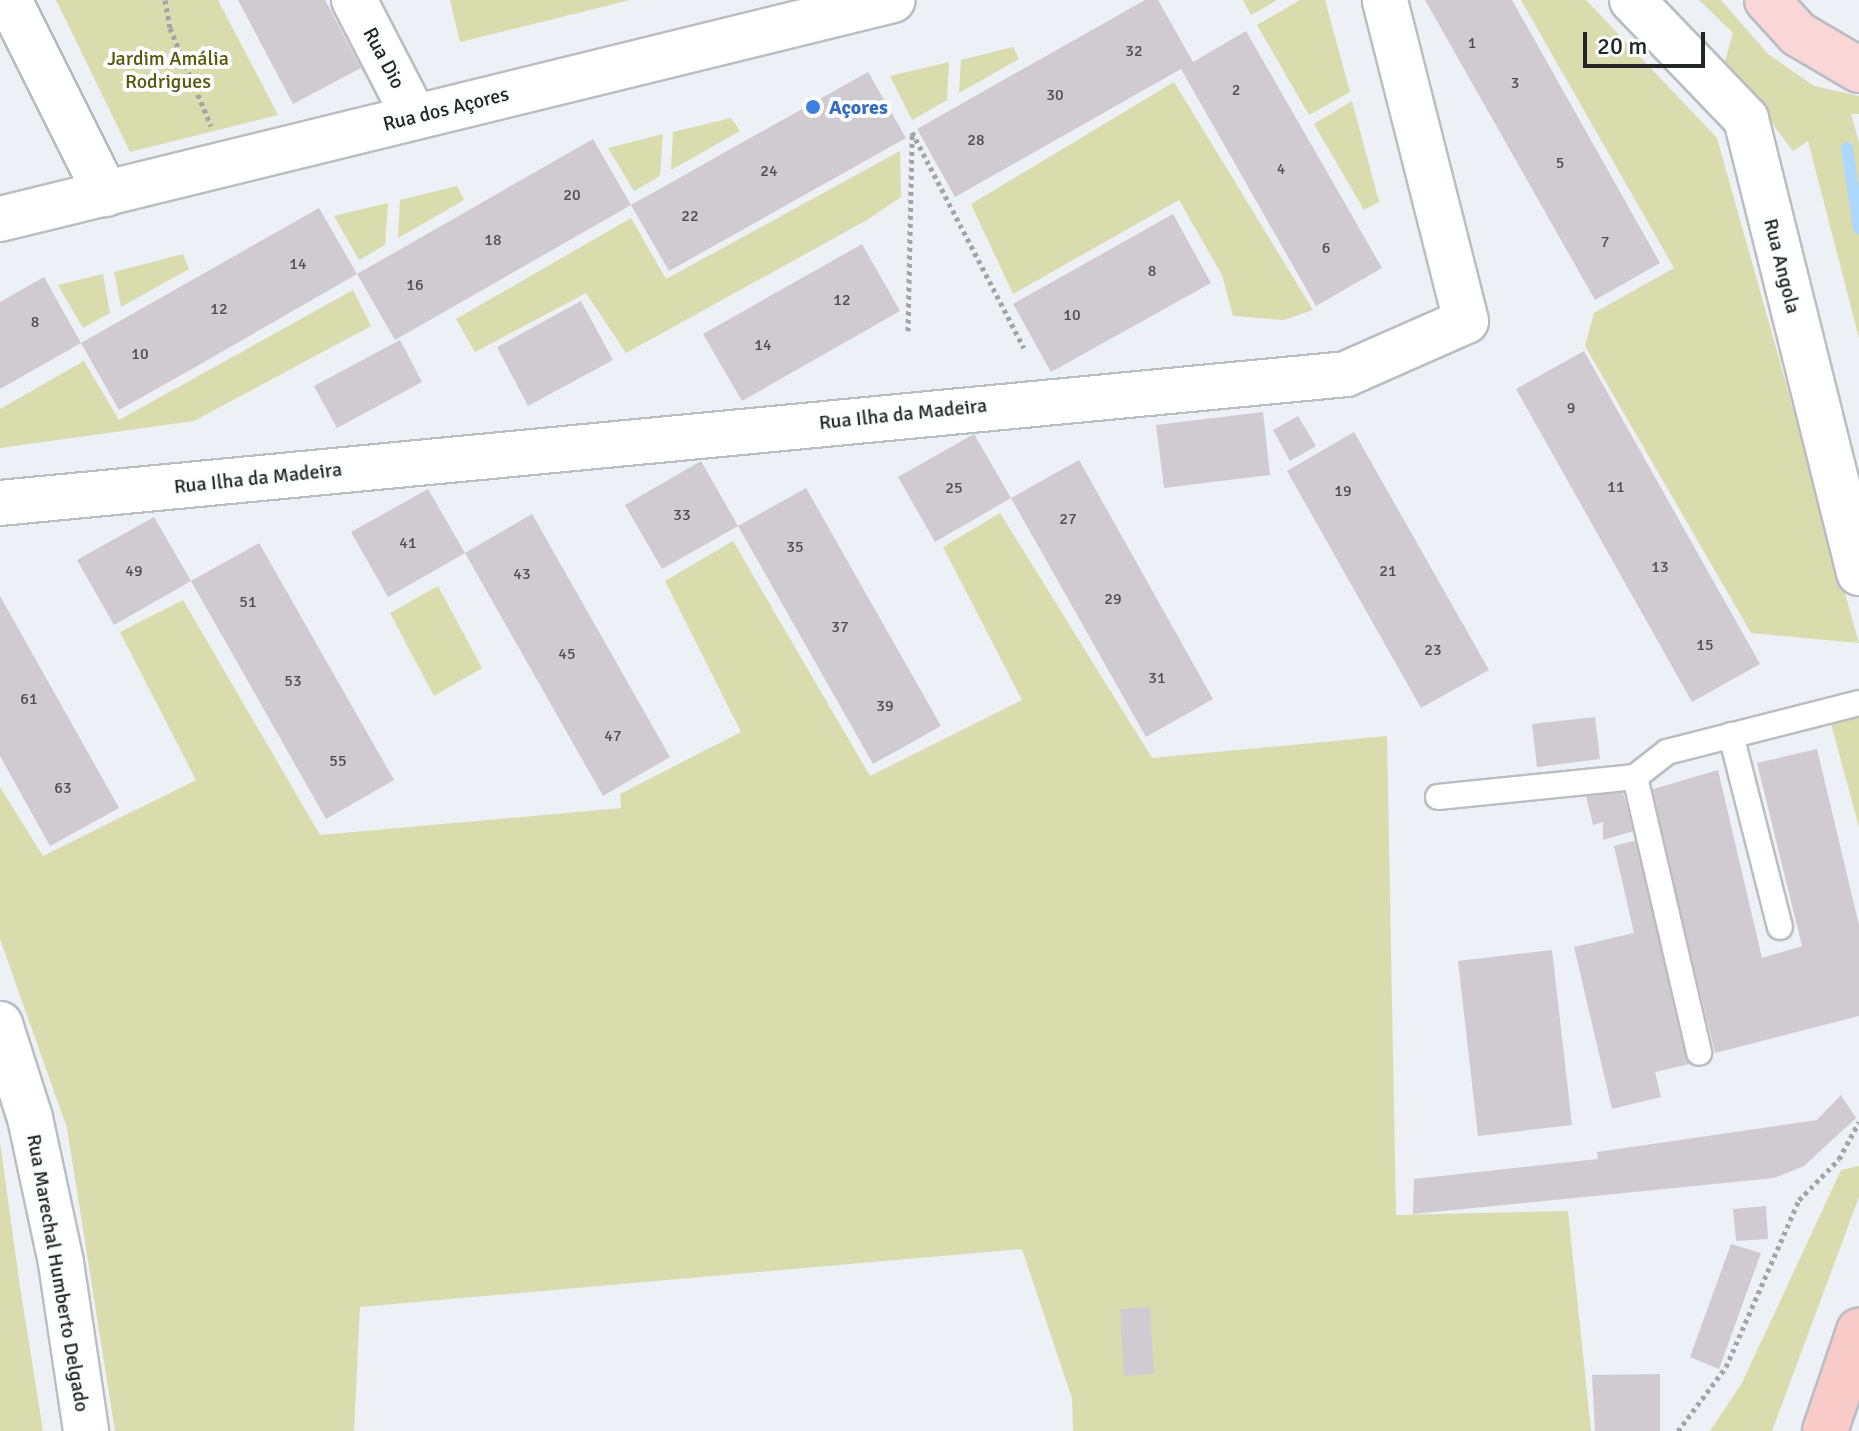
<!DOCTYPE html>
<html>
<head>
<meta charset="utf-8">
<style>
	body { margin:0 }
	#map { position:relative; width:1859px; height:1431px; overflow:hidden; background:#edf0f5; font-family:Signika,sans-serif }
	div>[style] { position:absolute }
	.green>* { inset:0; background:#d9dcad }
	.stream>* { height:12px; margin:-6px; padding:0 6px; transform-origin:6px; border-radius:6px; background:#add8fe }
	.building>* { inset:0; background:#d0cbd0 }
	.path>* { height:5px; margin-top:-2.5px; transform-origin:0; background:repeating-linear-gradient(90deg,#a2a4a8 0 4px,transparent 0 8px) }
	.roads { filter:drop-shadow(2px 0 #babdc2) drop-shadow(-2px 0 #babdc2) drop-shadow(0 2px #babdc2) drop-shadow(0 -2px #babdc2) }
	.service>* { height:24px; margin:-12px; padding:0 12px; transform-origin:12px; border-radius:12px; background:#fff }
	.minor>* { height:44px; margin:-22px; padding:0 22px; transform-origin:22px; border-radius:22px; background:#fff }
	.tertiary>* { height:44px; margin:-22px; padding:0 22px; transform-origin:22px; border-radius:22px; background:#fff }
	.primary>* { height:44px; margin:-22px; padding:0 22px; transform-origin:22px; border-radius:22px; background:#fad7d6 }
	.trunk>* { height:44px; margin:-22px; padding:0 22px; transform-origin:22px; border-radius:22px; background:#f8cac8 }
	.dots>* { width:22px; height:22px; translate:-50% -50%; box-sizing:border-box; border:4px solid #fcfdfe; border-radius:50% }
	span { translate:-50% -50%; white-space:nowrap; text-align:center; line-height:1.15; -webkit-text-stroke:8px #fcfdfe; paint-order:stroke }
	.number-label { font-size:16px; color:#4e4e51 }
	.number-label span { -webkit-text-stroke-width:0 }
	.park-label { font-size:20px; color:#565707 }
	.street-label { font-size:20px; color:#232527 }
	.shop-label { font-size:20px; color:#366cbe; font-weight:700 }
	.left { translate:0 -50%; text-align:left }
	.scale { position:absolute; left:1583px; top:32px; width:122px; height:36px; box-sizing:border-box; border:4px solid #232527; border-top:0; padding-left:10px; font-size:24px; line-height:28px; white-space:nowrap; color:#232527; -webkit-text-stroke:6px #fcfdfe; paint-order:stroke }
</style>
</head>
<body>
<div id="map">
	<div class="green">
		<i style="clip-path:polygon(56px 0,218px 0,278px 115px,130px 152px)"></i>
		<i style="clip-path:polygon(450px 0,630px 0,460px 42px)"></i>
		<i style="clip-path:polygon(1243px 0,1277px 0,1251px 15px)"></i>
		<i style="clip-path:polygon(1300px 0,1325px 0,1350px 92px,1309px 115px,1257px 25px)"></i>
		<i style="clip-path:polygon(1521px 0,1586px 0,1717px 138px,1859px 643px,1751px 633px,1585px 346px,1594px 313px,1674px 268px)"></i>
		<i style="clip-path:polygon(1699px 0,1721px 0,1768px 54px,1814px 86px,1859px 96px,1859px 114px,1851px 114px,1859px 143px,1859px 338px,1808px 141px,1793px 151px,1725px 61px,1733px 33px)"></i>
		<i style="clip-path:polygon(1013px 47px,1019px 59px,959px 93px,961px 60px)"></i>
		<i style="clip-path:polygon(949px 62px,947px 100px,912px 120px,890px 76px)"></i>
		<i style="clip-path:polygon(1174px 82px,1313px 310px,1284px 320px,1233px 316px,1222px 275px,1179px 200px,1013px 294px,971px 204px)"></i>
		<i style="clip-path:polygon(1352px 101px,1379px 202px,1364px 210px,1314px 124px)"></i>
		<i style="clip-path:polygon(731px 118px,740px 131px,671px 170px,673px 132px)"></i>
		<i style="clip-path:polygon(663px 134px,660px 176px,634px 191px,608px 148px)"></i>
		<i style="clip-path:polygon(900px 151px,901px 197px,867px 220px,626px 353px,586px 293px,475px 352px,456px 319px,631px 218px,666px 279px)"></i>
		<i style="clip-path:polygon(457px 186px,464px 200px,398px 238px,400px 200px)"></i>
		<i style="clip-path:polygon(388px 203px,385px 245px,359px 260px,334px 216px)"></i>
		<i style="clip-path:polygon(183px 254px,189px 269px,121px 307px,114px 272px)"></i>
		<i style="clip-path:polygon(103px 274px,110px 313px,83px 328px,58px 285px)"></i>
		<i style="clip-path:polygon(353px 290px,371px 326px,194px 421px,0 448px,0 409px,84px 361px,119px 420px)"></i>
		<i style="clip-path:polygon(1000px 513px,1152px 758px,1387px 736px,1396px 1215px,1568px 1211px,1591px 1431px,1073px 1431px,1072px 1398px,1022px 1249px,360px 1307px,354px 1431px,115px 1431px,67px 1128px,0 939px,0 787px,43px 856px,196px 780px,120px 632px,183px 600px,320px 835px,621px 808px,620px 794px,741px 732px,665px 581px,733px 541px,870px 776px,1022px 700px,943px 547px)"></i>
		<i style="clip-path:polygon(438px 586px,482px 668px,434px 696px,390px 613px)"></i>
		<i style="clip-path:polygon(1859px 715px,1859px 827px,1830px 720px)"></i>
		<i style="clip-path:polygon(0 1142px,20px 1287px,43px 1431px,0 1431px)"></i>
		<i style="clip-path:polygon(1859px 1166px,1859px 1197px,1772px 1431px,1710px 1431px,1742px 1383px,1841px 1170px)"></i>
	</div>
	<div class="stream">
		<i style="left:1847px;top:148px;width:81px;rotate:81.5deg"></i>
	</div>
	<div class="building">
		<i style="clip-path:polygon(238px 0,325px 0,361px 68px,293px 104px)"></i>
		<i style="clip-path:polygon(1145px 0,1158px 0,1193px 62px,1246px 31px,1382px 268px,1316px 306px,1181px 69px,955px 197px,917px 129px)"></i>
		<i style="clip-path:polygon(1425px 0,1512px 0,1660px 263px,1595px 300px)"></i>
		<i style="clip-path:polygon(868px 72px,906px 138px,669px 271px,631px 205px)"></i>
		<i style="clip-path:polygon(593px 139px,631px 205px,395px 340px,357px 274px)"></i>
		<i style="clip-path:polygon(319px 208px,357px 274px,199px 365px,119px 410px,81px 343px,0 389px,0 302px,44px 277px,81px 343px)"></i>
		<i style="clip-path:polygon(1173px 214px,1211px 283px,1051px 372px,1013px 304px)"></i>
		<i style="clip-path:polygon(862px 244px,900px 311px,742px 401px,703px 334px)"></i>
		<i style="clip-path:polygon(581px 301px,613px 360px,528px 406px,497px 347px)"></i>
		<i style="clip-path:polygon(400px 340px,422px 382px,337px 428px,314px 386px)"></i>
		<i style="clip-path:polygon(1584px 351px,1760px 664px,1692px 702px,1516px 389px)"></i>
		<i style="clip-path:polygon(1263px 412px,1270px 475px,1164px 488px,1156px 425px)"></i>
		<i style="clip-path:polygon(1298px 416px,1316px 446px,1290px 461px,1273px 430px)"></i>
		<i style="clip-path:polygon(1354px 432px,1489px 670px,1421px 708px,1287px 471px)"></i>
		<i style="clip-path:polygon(974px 434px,1011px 498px,935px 542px,898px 477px)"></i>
		<i style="clip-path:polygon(1079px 460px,1213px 699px,1146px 737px,1011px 498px)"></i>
		<i style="clip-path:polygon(701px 461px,738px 526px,806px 488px,941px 726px,873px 764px,738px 526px,662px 569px,625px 505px)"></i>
		<i style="clip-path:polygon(428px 489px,465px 553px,388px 597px,351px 532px)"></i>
		<i style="clip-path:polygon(532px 514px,670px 757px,603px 796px,465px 553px)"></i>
		<i style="clip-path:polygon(154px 517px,191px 581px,114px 625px,77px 560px)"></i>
		<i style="clip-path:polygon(259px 543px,394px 780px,326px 819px,191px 581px)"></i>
		<i style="clip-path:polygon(0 596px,119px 808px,50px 846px,0 756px)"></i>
		<i style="clip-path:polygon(1595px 717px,1600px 759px,1537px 767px,1532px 724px)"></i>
		<i style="clip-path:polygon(1817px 749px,1859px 925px,1859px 1016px,1715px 1053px,1650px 790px,1718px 770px,1762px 958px,1802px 946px,1757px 763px)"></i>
		<i style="clip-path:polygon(1621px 786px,1634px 831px,1603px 840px,1603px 822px,1593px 825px,1586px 796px)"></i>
		<i style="clip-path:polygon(1641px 839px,1694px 1063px,1655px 1072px,1661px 1097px,1612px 1109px,1574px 947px,1634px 933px,1614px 846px)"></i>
		<i style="clip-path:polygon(1552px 950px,1572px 1125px,1478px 1136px,1458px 961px)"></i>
		<i style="clip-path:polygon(1841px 1095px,1856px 1118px,1804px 1166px,1774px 1178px,1413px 1214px,1414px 1179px,1598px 1159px,1597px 1152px,1817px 1120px)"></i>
		<i style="clip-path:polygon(1766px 1206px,1768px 1239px,1736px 1241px,1733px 1209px)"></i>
		<i style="clip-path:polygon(1731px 1244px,1761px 1253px,1719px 1369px,1690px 1357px)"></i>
		<i style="clip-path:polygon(1150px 1307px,1154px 1374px,1124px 1376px,1120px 1309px)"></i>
		<i style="clip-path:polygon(1660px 1374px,1660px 1431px,1595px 1431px,1592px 1375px)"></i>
	</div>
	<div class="path">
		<i style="left:165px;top:0;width:28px;rotate:80deg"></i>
		<i style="left:170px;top:28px;width:106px;rotate:67.3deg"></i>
		<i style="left:912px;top:132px;width:243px;rotate:62.6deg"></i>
		<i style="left:908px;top:331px;width:198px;rotate:-88.8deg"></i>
		<i style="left:1678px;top:1431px;width:80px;rotate:-53.1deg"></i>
		<i style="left:1726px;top:1367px;width:182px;rotate:-66.4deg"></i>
		<i style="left:1799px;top:1200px;width:57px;rotate:-45.7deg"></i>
		<i style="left:1839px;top:1159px;width:42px;rotate:-61.6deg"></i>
	</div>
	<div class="roads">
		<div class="service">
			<i style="left:1731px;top:735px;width:198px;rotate:75.7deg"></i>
			<i style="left:1635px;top:777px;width:283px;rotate:76.9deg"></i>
			<i style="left:1438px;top:797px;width:198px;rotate:-5.8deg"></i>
			<i style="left:1635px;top:777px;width:41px;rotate:-38deg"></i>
			<i style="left:1667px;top:752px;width:198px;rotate:-14.3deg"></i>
		</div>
		<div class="minor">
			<i style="left:9px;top:0;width:217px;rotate:63.4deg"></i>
			<i style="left:354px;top:0;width:131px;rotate:62.7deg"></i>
			<i style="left:1632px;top:0;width:165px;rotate:46.2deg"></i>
			<i style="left:1746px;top:119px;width:468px;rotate:76deg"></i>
			<i style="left:0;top:219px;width:919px;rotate:-13.78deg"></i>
			<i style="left:0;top:503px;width:1352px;rotate:-5.47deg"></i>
			<i style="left:1346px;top:374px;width:131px;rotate:-23.8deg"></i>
			<i style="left:1466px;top:321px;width:331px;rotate:-104.2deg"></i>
		</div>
		<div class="tertiary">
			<i style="left:0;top:1024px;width:99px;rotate:72.3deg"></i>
			<i style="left:30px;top:1118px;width:148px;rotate:77.9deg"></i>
			<i style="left:61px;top:1263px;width:170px;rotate:81.5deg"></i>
		</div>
		<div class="primary">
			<i style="left:1767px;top:0;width:46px;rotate:47.6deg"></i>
			<i style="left:1798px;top:34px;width:71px;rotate:30.5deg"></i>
		</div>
		<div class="trunk">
			<i style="left:1825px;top:1431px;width:106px;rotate:-71.2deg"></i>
		</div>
	</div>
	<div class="dots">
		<i style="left:813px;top:107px;background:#3f7fe0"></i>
	</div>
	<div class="number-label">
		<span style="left:1472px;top:43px">1</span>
		<span style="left:1134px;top:51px">32</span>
		<span style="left:1515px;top:83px">3</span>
		<span style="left:1236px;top:90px">2</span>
		<span style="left:1055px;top:95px">30</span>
		<span style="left:976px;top:140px">28</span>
		<span style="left:1560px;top:163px">5</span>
		<span style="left:1281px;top:169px">4</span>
		<span style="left:769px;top:171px">24</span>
		<span style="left:572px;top:195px">20</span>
		<span style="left:690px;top:216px">22</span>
		<span style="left:493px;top:240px">18</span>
		<span style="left:1605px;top:242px">7</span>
		<span style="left:1326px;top:248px">6</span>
		<span style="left:298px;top:264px">14</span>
		<span style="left:1152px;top:271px">8</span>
		<span style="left:415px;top:285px">16</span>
		<span style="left:842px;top:300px">12</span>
		<span style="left:219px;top:309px">12</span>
		<span style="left:1072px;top:315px">10</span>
		<span style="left:35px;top:322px">8</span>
		<span style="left:763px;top:345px">14</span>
		<span style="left:140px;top:354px">10</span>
		<span style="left:1571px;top:408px">9</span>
		<span style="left:1616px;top:487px">11</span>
		<span style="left:954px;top:488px">25</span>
		<span style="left:1343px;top:491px">19</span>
		<span style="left:682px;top:515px">33</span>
		<span style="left:1068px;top:519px">27</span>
		<span style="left:408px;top:543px">41</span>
		<span style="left:795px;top:547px">35</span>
		<span style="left:1660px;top:567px">13</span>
		<span style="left:134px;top:571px">49</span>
		<span style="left:1388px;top:571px">21</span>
		<span style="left:522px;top:574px">43</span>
		<span style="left:1113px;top:599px">29</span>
		<span style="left:248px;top:602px">51</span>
		<span style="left:840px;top:627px">37</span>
		<span style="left:1705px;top:645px">15</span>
		<span style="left:1433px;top:650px">23</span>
		<span style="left:567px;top:654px">45</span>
		<span style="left:1157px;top:678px">31</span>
		<span style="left:293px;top:681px">53</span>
		<span style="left:29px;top:699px">61</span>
		<span style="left:885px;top:706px">39</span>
		<span style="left:613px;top:736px">47</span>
		<span style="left:338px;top:761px">55</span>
		<span style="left:63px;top:788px">63</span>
	</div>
	<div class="park-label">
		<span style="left:168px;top:70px">Jardim Amália<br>Rodrigues</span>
	</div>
	<div class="street-label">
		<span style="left:384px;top:58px;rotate:62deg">Rua Dio</span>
		<span style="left:446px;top:109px;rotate:-14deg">Rua dos Açores</span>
		<span style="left:1782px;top:266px;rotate:76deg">Rua Angola</span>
		<span style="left:903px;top:414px;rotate:-6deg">Rua Ilha da Madeira</span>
		<span style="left:258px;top:478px;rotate:-6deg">Rua Ilha da Madeira</span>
		<span style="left:58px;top:1273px;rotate:80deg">Rua Marechal Humberto Delgado</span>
	</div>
	<div class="shop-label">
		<span class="left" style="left:829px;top:107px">Açores</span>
	</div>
	<div class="scale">20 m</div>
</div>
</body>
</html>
